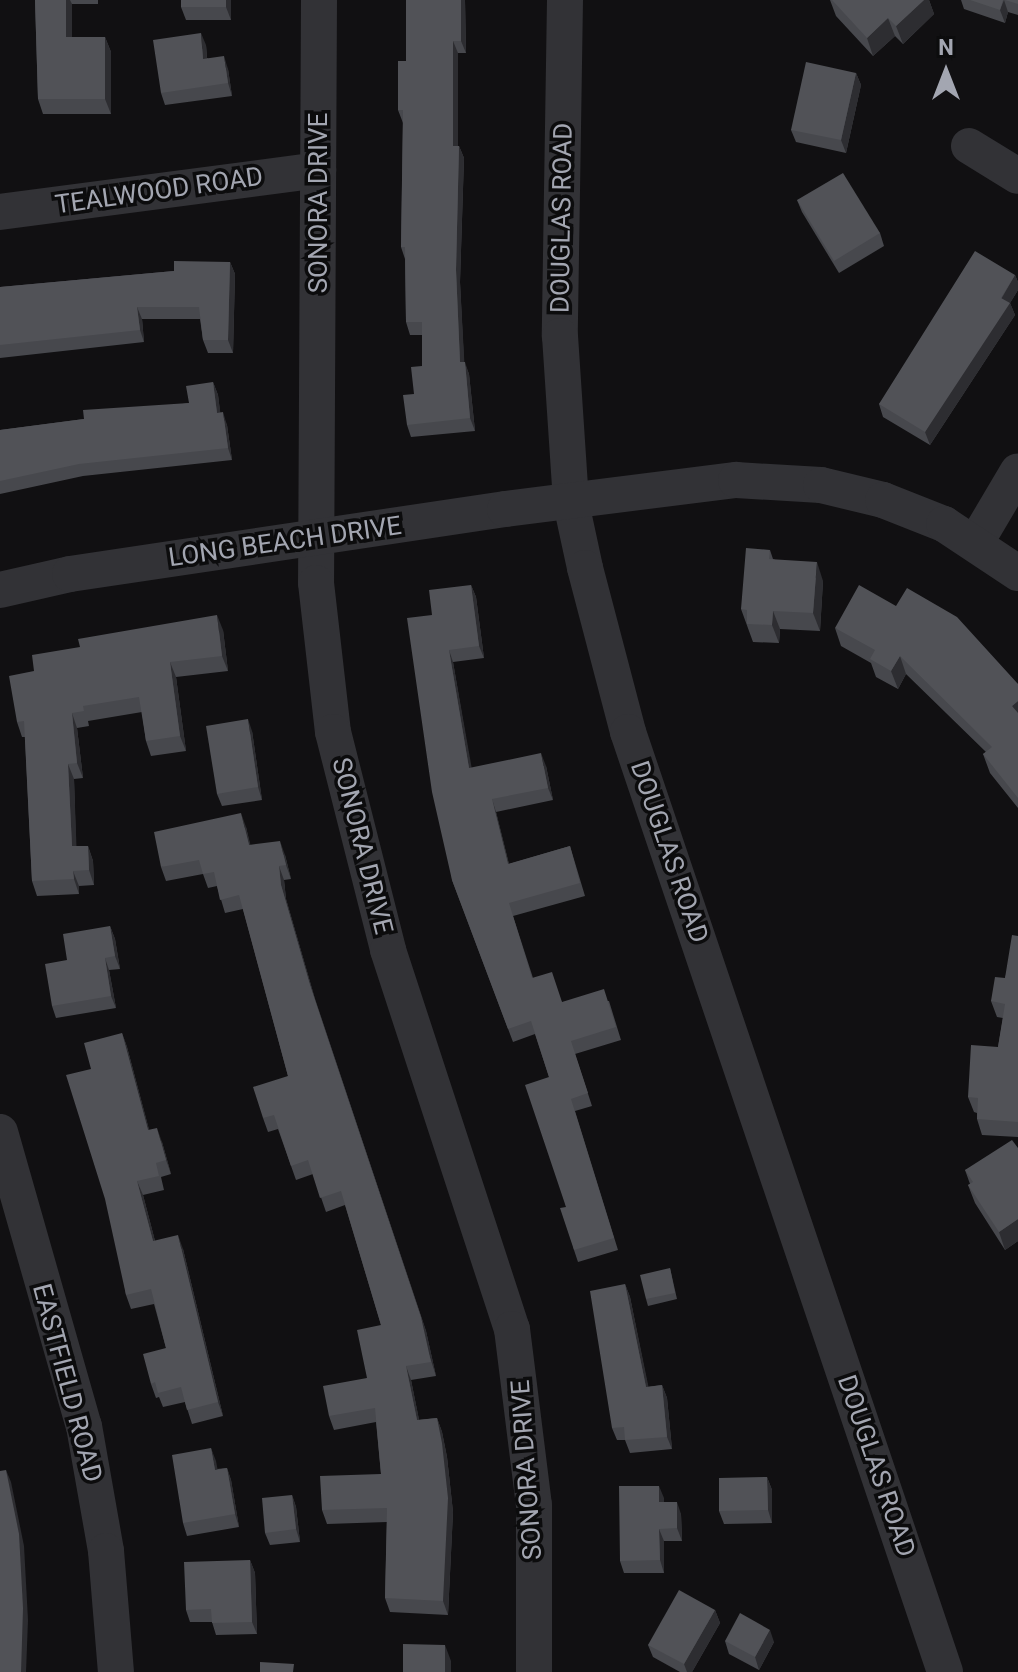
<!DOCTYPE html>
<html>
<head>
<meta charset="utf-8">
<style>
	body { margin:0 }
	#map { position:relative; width:1018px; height:1672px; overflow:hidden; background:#111012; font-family:Roboto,sans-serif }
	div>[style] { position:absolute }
	.minor>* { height:36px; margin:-18px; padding:0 18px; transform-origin:18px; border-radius:18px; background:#323236 }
	.wall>* { inset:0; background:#47484d }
	.shaded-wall>* { inset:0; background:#2d2d31 }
	.building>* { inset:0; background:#515257 }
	span { translate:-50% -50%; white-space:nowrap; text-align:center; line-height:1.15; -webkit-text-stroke:7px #0c0c0d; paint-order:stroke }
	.street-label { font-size:26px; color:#a3a6b1 }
	.north { position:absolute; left:906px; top:32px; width:80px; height:80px; -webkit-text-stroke:6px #0c0c0d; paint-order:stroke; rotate:0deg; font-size:22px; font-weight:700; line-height:32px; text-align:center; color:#a3a6b1 }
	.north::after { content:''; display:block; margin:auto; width:28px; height:36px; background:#a3a6b1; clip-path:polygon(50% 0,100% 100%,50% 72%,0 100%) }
</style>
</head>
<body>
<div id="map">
	<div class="minor">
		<i style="left:319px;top:0;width:583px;rotate:90.29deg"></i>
		<i style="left:316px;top:583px;width:150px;rotate:83.5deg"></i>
		<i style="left:333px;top:732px;width:225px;rotate:75.8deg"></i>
		<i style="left:388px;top:950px;width:399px;rotate:71.9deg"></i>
		<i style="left:512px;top:1329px;width:177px;rotate:82.9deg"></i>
		<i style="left:534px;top:1505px;width:167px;rotate:90deg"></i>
		<i style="left:565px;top:0;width:336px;rotate:90.9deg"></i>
		<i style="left:560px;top:336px;width:167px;rotate:86.2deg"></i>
		<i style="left:571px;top:503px;width:66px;rotate:77.8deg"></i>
		<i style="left:585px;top:568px;width:170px;rotate:75.3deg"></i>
		<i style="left:628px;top:732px;width:992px;rotate:71.36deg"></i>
		<i style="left:969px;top:146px;width:57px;rotate:31.5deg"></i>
		<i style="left:0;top:212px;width:321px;rotate:-7.5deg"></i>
		<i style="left:976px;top:542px;width:82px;rotate:-59.4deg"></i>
		<i style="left:0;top:590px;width:72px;rotate:-12.9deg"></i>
		<i style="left:70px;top:574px;width:440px;rotate:-8.5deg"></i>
		<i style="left:505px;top:509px;width:233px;rotate:-7.2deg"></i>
		<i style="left:736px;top:480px;width:85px;rotate:3.4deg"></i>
		<i style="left:821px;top:485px;width:64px;rotate:13.6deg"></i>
		<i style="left:883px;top:500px;width:66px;rotate:21.5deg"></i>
		<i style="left:944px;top:524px;width:89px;rotate:33.5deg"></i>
		<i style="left:0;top:1132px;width:306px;rotate:74.1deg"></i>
		<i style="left:84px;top:1426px;width:127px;rotate:80deg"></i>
		<i style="left:106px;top:1551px;width:121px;rotate:85.3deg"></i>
	</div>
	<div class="wall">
		<i style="clip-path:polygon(35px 0,98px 0,98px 4px,72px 4px,72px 37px,105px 37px,111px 52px,111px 114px,43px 114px,38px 99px)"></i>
		<i style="clip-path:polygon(181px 0,231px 0,231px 20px,186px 20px,181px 7px)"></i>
		<i style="clip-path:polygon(406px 0,465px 0,466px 53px,458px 53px,458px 146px,459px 146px,464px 158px,460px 282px,464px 362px,469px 374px,475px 431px,411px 437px,407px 425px,422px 366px,422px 335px,410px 335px,406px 322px,405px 259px,401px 247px,403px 123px,398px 110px,406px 61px)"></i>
		<i style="clip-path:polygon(830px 0,929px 0,934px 14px,903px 44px,895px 36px,873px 56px,836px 16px)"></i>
		<i style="clip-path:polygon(961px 0,1018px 0,1018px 15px,1008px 12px,1005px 23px,964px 9px)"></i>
		<i style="clip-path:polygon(206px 45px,207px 58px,228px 69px,232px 96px,165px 105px,161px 93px)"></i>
		<i style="clip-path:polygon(856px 73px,861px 85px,846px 153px,796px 142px,791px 130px)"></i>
		<i style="clip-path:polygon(797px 200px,880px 233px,884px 246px,839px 273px,802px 212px)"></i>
		<i style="clip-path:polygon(230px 262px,235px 274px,233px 353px,208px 353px,203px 340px,200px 319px,142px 319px,144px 342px,0 358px,0 287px,174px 271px)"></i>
		<i style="clip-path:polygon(1015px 275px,1018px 282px,1018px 290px,1010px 303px,1015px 315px,930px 445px,883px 417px,879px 404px)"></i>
		<i style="clip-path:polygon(213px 382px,218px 395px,220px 412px,227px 425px,232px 460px,83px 476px,0 494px,0 430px,84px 419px,189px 403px)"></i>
		<i style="clip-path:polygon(770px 550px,773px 559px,823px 581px,820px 631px,780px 629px,779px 643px,753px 642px,741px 609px)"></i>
		<i style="clip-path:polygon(471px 585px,476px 597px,484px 658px,453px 662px,471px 768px,546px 766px,553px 800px,496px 812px,509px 864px,570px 846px,585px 896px,513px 916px,533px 978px,562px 1002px,609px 1001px,621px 1040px,575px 1054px,592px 1106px,575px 1111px,618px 1250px,578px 1262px,574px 1250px,566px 1207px,549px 1077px,535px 1034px,513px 1042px,452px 880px,432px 615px)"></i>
		<i style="clip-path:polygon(835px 628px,1018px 684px,1018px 808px,990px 773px,983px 754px,986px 752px,906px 674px,898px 689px,876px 677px,871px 663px,841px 646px)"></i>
		<i style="clip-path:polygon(223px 630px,228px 671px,176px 677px,186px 751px,151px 756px,146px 741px,142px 712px,88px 721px,89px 726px,77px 728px,83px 778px,74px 779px,76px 846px,88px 846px,93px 861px,94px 885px,79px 886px,79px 894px,37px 896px,32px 881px,25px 737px,22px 737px,17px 722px,34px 671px)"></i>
		<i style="clip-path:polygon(252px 731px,262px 800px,222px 806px,217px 794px)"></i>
		<i style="clip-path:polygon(246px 827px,250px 845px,285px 855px,291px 879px,284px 880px,286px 899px,315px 999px,426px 1331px,436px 1376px,411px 1380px,419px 1420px,437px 1418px,442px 1432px,447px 1457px,453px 1512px,448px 1615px,390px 1612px,385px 1598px,387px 1522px,327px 1524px,322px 1510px,381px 1474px,376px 1422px,334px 1430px,329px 1416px,367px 1378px,381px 1325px,345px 1205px,326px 1212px,313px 1174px,296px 1180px,278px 1129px,268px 1132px,263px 1118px,288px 1076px,243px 909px,225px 913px,217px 886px,208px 888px,203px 874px,166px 881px,161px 867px)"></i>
		<i style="clip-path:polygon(110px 926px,115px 939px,120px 969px,109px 970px,116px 1008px,56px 1018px,52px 1006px,67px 960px)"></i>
		<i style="clip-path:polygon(1018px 936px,1018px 1137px,982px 1135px,977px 1119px,977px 1113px,974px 1112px,968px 1097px,998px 1047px,1003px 1018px,997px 1017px,991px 1001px,1005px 978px)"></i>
		<i style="clip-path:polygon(122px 1033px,127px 1047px,149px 1130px,162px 1142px,171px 1174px,161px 1177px,164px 1190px,143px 1195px,155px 1241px,183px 1249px,223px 1416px,192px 1424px,185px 1402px,163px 1407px,159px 1397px,156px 1398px,151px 1384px,166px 1348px,154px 1304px,131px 1309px,126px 1295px,91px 1069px)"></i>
		<i style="clip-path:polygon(1018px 1148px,1018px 1241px,1005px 1250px,975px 1203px,968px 1185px,970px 1184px,965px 1170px)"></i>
		<i style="clip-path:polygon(670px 1268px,677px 1299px,648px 1306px,646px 1299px)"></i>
		<i style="clip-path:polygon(625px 1284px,630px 1297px,648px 1387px,662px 1385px,667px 1398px,672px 1449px,630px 1453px,625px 1440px,617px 1440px,612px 1428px)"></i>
		<i style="clip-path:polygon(211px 1448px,217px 1469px,227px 1468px,231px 1480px,239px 1527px,187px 1536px,183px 1523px)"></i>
		<i style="clip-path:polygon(767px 1477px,772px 1490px,772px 1523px,724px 1524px,719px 1511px)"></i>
		<i style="clip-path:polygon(292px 1495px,296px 1507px,300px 1542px,270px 1545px,265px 1533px)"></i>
		<i style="clip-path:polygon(664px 1498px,664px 1502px,681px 1514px,682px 1541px,664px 1541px,664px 1573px,624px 1573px,620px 1561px)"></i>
		<i style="clip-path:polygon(250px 1560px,255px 1573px,257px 1634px,216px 1635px,212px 1622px,190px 1622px,186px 1610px)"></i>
		<i style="clip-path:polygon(715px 1610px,720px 1623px,692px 1672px,680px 1672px,653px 1657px,648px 1645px)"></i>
		<i style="clip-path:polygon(725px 1641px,774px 1642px,759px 1670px,729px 1654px)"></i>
	</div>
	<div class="shaded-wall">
		<i style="clip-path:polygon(66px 0,70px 0,72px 4px,72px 52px,66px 37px)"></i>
		<i style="clip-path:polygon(226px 0,231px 0,231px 20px,226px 7px)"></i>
		<i style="clip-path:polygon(461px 0,465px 0,466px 53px,461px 41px)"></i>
		<i style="clip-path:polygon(924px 0,929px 0,934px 14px,903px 44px,896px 26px)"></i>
		<i style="clip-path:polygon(1004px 0,1008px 12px,1005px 23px,1000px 10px)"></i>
		<i style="clip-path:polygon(888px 18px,895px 36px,873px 56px,867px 38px)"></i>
		<i style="clip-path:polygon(201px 33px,206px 45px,208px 72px,203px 59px)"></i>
		<i style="clip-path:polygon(105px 37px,111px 52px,111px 114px,105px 99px)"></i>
		<i style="clip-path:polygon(453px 41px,458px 53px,458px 158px,453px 146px)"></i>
		<i style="clip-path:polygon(224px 56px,228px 69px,232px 96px,228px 83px)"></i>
		<i style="clip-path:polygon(856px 73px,861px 85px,846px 153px,841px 140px)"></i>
		<i style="clip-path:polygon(459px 146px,464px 158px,460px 282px,465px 374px,460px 362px,456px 270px)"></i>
		<i style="clip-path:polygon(230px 262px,235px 274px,233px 353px,228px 340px)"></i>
		<i style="clip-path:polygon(1015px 275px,1018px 282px,1018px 290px,1010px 303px,1015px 315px,930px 445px,925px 432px)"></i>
		<i style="clip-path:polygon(137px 307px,142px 319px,144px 342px,140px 330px)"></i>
		<i style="clip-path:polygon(465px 362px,469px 374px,475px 431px,470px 418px)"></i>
		<i style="clip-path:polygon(213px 382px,218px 395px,222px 425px,217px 413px)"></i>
		<i style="clip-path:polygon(223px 412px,227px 425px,232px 460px,228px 448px)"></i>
		<i style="clip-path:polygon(817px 562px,823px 581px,820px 631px,813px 613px)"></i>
		<i style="clip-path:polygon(471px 585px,476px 597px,484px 658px,479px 646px)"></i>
		<i style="clip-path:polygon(773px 611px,780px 629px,779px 643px,772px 625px)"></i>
		<i style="clip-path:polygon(217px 615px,223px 630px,228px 671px,222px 656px)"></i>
		<i style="clip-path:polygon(449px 650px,453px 662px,474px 781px,469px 768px)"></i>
		<i style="clip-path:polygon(900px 656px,906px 674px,898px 689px,891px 671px)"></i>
		<i style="clip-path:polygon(170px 662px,176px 677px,186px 751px,180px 736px)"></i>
		<i style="clip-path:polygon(1018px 701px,1018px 722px,1012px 706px)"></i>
		<i style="clip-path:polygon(72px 713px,77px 728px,83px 778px,77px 763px)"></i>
		<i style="clip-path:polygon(248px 719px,252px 731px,262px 800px,258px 787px)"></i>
		<i style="clip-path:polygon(541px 753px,546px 766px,553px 800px,548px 788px)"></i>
		<i style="clip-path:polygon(68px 764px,74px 779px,77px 861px,72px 846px)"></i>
		<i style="clip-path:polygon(492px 799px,496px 812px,512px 877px,508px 864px)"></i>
		<i style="clip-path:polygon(241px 813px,246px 827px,254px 859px,249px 845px)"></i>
		<i style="clip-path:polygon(280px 841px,285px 855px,291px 879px,286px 865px)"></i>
		<i style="clip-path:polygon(88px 846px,93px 861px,94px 885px,89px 870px)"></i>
		<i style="clip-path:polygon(279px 866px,284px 880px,286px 899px,315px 999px,426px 1331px,436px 1376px,310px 985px,281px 885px)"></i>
		<i style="clip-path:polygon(73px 871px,79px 886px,79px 894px,74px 879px)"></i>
		<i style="clip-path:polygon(110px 926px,115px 939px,120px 969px,115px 956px)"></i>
		<i style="clip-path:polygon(105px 958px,109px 970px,116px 1008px,111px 996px)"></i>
		<i style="clip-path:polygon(122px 1033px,127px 1047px,153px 1144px,148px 1130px)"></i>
		<i style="clip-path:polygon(157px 1128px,162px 1142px,171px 1174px,166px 1160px)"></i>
		<i style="clip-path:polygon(137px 1181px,143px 1195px,159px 1256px,153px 1241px)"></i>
		<i style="clip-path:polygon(1018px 1219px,1018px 1241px,1005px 1250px,999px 1232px)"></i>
		<i style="clip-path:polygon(178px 1235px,183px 1249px,223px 1416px,218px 1402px)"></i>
		<i style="clip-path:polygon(625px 1284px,630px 1297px,651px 1399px,646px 1387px)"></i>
		<i style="clip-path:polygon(406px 1366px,411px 1380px,422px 1434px,417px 1420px)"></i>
		<i style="clip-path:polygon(662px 1385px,667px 1398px,672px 1449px,667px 1437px)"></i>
		<i style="clip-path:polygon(437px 1418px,442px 1432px,447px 1457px,453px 1512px,448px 1615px,443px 1601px)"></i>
		<i style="clip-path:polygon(211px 1448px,216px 1461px,220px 1482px,215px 1470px)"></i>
		<i style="clip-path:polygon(227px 1468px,231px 1480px,239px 1527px,235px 1514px)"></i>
		<i style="clip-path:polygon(6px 1470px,11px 1482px,24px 1546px,28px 1620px,26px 1672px,21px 1672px)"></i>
		<i style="clip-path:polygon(767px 1477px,772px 1490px,772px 1523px,768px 1510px)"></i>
		<i style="clip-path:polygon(659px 1486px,664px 1498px,664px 1514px,659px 1502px)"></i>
		<i style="clip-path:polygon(292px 1495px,296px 1507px,300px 1542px,296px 1529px)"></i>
		<i style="clip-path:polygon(677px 1502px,681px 1514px,682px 1541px,677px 1528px)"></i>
		<i style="clip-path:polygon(659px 1529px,664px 1541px,664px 1573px,660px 1560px)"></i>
		<i style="clip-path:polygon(250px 1560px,255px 1573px,257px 1634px,252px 1622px)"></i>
		<i style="clip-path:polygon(715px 1610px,720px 1623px,692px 1672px,687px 1672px,684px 1664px)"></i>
		<i style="clip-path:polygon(770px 1630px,774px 1642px,759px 1670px,755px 1657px)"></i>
		<i style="clip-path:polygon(445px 1645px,451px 1661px,451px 1672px,445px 1672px)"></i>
	</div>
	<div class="building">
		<i style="clip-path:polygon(35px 0,66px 0,66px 37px,105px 37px,105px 99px,38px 99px)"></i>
		<i style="clip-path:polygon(181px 0,226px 0,226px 7px,181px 7px)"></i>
		<i style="clip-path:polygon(406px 0,461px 0,461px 41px,453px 41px,453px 146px,459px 146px,456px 270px,460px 362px,465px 362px,470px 418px,407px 425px,403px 395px,414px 394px,411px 367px,422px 366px,422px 322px,406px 322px,405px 247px,401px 247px,403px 110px,398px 110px,398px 61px,406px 61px)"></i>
		<i style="clip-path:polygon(832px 0,924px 0,896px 26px,888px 18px,867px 38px)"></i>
		<i style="clip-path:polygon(970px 0,1003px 0,1000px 10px)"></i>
		<i style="clip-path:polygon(1005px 0,1018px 0,1018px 4px)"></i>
		<i style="clip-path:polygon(201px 33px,203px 59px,224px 56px,228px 83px,161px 93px,153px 40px)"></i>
		<i style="clip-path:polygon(806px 62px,856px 73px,841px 140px,791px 130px)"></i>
		<i style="clip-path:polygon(843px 173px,880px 233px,834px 261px,797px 200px)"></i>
		<i style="clip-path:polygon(975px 251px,1015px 275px,1001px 298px,1010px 303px,925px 432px,879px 404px)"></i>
		<i style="clip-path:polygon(174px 261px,230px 262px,228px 340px,203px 340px,199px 307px,137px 307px,140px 330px,0 345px,0 287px,174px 271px)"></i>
		<i style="clip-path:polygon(213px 382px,217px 413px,223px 412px,228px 448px,79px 464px,0 481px,0 430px,84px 419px,83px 410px,189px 403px,186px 386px)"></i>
		<i style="clip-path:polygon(746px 548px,770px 550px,769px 559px,817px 562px,813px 613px,773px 611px,772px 625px,747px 624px,747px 610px,741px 609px)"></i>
		<i style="clip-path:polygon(471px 585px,479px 646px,449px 650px,469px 768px,541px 753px,548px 788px,492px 799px,508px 864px,570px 846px,580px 883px,509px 903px,532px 978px,552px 972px,562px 1002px,604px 989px,616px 1027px,571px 1041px,588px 1093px,571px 1099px,614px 1238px,574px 1250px,560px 1208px,566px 1207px,525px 1085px,549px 1077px,531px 1021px,508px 1029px,452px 880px,432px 792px,407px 618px,432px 615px,429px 590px)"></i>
		<i style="clip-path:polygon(859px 585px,896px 606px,907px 588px,957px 617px,1018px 684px,1018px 701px,1012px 706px,1018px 713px,1018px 798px,983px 754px,992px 747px,900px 656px,891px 671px,870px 659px,875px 650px,835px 628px)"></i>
		<i style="clip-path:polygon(217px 615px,222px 656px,170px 662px,180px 736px,146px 741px,139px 697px,83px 706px,84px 711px,72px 713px,77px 763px,68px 764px,72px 846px,88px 846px,89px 870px,73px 871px,74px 879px,32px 881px,24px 721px,17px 722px,9px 676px,34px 671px,32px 655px,80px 647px,78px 639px)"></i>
		<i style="clip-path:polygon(248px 719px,258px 787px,217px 794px,206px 726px)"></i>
		<i style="clip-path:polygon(241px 813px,249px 845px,280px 841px,286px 865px,279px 866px,281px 885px,310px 985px,421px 1317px,431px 1362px,406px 1366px,417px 1420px,437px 1418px,442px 1443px,448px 1498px,443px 1601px,385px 1598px,387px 1508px,322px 1510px,320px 1476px,381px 1474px,375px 1408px,329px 1416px,323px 1386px,367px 1378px,357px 1330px,381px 1325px,341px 1191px,320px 1198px,308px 1160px,291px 1166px,274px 1115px,263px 1118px,253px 1087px,288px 1076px,239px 895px,220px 900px,214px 872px,203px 874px,199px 860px,161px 867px,154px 832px)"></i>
		<i style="clip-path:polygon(110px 926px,115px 956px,105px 958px,111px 996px,52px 1006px,45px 964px,67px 960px,63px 934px)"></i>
		<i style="clip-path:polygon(1012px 935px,1018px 936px,1018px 1122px,977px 1119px,978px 1098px,968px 1097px,971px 1045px,998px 1047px,1005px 1004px,991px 1001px,995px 977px,1005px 978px)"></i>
		<i style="clip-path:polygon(122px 1033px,148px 1130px,157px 1128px,166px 1160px,156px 1163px,159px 1176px,137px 1181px,153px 1241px,178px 1235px,218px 1402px,187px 1410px,181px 1387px,158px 1393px,155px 1382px,151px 1384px,143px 1354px,166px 1348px,151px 1289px,126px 1295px,105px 1199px,66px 1075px,91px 1069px,84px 1043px)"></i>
		<i style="clip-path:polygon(1012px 1140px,1018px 1148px,1018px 1219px,999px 1232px,968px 1185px,973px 1182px,965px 1170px)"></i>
		<i style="clip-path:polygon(670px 1268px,675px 1293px,646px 1299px,640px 1275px)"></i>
		<i style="clip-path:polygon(625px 1284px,646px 1387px,662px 1385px,667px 1437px,625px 1440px,624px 1427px,612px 1428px,590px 1291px)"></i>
		<i style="clip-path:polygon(211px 1448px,215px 1470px,227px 1468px,235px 1514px,183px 1523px,172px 1455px)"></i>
		<i style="clip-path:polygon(6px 1470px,19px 1534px,23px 1608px,21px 1672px,0 1672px,0 1471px)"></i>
		<i style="clip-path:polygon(767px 1477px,768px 1510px,719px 1511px,719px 1478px)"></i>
		<i style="clip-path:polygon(619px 1486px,659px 1486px,659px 1502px,677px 1502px,677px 1528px,659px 1529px,660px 1560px,620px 1561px)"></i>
		<i style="clip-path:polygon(292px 1495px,296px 1529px,265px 1533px,262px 1498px)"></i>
		<i style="clip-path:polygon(250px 1560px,252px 1622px,212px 1623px,211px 1609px,186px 1610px,184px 1562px)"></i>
		<i style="clip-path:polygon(679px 1590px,715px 1610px,684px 1664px,648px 1645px)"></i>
		<i style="clip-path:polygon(740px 1613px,770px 1630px,755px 1657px,725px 1641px)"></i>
		<i style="clip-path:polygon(403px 1644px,445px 1645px,445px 1672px,403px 1672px)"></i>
		<i style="clip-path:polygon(260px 1662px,294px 1664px,293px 1672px,260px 1672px)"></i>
	</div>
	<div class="street-label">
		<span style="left:159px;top:191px;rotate:-8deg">TEALWOOD ROAD</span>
		<span style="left:319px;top:203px;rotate:-90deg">SONORA DRIVE</span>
		<span style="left:562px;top:218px;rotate:-89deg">DOUGLAS ROAD</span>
		<span style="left:285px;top:542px;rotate:-8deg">LONG BEACH DRIVE</span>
		<span style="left:362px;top:846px;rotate:76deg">SONORA DRIVE</span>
		<span style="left:669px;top:852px;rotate:71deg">DOUGLAS ROAD</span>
		<span style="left:67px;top:1383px;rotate:75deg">EASTFIELD ROAD</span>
		<span style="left:876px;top:1466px;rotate:71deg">DOUGLAS ROAD</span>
		<span style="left:527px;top:1470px;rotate:-94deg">SONORA DRIVE</span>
	</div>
	<div class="north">N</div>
</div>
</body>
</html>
